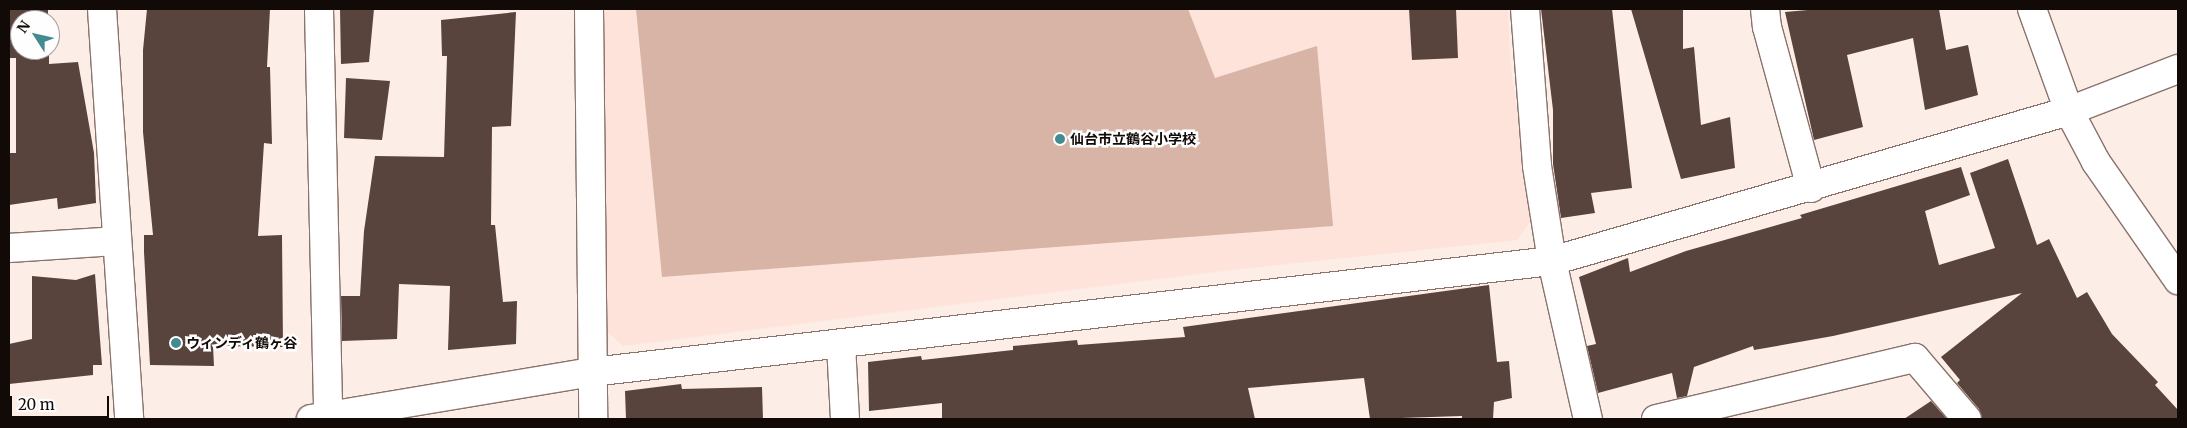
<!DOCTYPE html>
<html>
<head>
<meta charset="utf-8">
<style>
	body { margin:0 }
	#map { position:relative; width:2187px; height:428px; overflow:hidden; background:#fcede7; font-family:Merriweather,"Noto Sans JP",serif }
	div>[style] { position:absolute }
	.built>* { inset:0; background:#fde3d9 }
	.green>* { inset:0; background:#d7b4a6 }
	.building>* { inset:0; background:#58443c }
	.roads { filter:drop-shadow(1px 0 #89736b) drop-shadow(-1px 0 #89736b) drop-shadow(0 1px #89736b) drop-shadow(0 -1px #89736b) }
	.minor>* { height:28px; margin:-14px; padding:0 14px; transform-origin:14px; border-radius:14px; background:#fff }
	.tertiary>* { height:28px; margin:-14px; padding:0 14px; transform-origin:14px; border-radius:14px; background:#fff }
	.dots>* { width:14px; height:14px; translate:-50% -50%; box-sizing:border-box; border:2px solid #fefefe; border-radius:50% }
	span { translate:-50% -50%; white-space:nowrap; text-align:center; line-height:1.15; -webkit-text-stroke:5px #fefefe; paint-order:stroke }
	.poi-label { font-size:14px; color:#110a07; font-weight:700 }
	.left { translate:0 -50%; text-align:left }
	.frame { position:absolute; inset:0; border:10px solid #110a07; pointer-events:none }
	.north { position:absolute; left:10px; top:10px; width:50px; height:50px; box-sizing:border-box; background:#fefefe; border:1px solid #9f9c9b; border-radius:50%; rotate:305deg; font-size:14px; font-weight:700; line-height:20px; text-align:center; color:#110a07 }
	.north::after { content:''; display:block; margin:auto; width:18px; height:22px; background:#448b91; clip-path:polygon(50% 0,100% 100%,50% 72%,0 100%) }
	.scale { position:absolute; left:10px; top:396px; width:99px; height:22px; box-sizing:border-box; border:2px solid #110a07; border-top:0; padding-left:6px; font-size:15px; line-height:18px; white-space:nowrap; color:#110a07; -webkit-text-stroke:4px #fefefe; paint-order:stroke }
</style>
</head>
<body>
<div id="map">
	<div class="built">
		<i style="clip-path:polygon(597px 9px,1508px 9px,1510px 60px,1532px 219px,1517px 240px,1240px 269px,623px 346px,600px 325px)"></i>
	</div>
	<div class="green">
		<i style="clip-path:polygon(636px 9px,1188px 9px,1215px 78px,1317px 46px,1333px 226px,662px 277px)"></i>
	</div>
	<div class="building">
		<i style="clip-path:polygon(9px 9px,48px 9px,48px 20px,20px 20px,20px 50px,49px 50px,49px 64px,78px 62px,94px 153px,96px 203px,58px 209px,57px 198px,9px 205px,9px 153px,16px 153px,16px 58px,9px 58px)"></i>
		<i style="clip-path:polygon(147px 9px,270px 9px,267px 67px,270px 67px,272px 144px,264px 143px,258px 236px,282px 235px,283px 347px,213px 346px,214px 366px,150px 365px,144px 252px,144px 235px,153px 235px,143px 132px,143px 50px)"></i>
		<i style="clip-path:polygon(340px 9px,374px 9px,369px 62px,341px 64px)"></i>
		<i style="clip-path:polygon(1409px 9px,1456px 9px,1458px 58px,1412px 60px)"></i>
		<i style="clip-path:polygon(1541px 9px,1612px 9px,1632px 188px,1591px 193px,1595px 213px,1561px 218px,1553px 164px,1553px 110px)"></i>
		<i style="clip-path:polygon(1631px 9px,1683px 9px,1683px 49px,1694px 47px,1701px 125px,1730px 117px,1735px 168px,1681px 179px)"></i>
		<i style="clip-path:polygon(1819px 9px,1939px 9px,1946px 50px,1968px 45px,1978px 95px,1925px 110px,1913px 38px,1847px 55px,1863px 127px,1814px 140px,1785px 12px)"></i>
		<i style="clip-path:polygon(516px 12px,511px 126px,492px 127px,491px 225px,495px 225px,503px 302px,517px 301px,516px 344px,448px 350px,450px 286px,399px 284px,397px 339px,342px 341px,341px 296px,360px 296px,364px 231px,375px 156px,444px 157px,447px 56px,442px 56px,441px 20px)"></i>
		<i style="clip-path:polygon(346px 78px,390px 81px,382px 140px,344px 138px)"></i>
		<i style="clip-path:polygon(2008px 159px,2037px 245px,2049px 239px,2077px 298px,2087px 292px,2112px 334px,2158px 382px,2155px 385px,2178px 410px,2178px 419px,1982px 419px,1979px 409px,1957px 383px,1960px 380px,1941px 357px,2022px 293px,1833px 336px,1754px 350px,1753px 346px,1694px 367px,1687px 396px,1677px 398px,1672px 373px,1598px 393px,1587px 346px,1596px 344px,1579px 277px,1628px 258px,1630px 272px,1686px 251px,1802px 218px,1800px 215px,1961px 167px,1970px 195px,1925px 211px,1939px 265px,1995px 248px,1970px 173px)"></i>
		<i style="clip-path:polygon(95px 274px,102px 365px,93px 365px,93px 375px,9px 384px,9px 344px,32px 339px,32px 276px,76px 280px)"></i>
		<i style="clip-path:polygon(1489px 285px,1497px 362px,1509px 361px,1512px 398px,1494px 402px,1493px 419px,1462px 419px,1462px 416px,1370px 419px,1364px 378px,1248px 388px,1255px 419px,942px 419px,942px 403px,869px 411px,868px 362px,921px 356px,922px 360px,1013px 350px,1013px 346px,1077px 340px,1078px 345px,1185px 337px,1183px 327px)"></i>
		<i style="clip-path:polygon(681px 384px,682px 389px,762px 387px,763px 419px,626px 419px,625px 391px)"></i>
		<i style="clip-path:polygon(1931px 401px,1947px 419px,1904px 419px)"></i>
	</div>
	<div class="roads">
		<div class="minor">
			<i style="left:102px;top:9px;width:411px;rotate:86.2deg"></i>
			<i style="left:319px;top:9px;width:410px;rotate:88.7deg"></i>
			<i style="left:1525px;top:9px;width:157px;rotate:85.6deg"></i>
			<i style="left:1537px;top:166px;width:96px;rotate:81deg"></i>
			<i style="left:1552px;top:261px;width:162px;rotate:77.2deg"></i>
			<i style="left:1765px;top:9px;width:18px;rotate:84deg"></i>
			<i style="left:1767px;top:27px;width:167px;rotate:74.7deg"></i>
			<i style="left:9px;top:248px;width:108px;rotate:-3.7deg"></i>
			<i style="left:841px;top:345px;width:74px;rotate:86.9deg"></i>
			<i style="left:1656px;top:419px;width:266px;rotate:-13.3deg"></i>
			<i style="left:1915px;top:358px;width:80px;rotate:49.6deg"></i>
		</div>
		<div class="tertiary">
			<i style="left:589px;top:9px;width:410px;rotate:89.4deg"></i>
			<i style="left:2032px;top:9px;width:109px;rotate:70.1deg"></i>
			<i style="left:2069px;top:111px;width:58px;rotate:62.1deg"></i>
			<i style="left:2096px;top:162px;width:144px;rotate:55.2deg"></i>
			<i style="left:311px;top:419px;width:285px;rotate:-9.5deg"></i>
			<i style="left:592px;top:372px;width:966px;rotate:-6.6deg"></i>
			<i style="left:1552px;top:261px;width:538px;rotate:-16.18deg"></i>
			<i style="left:2069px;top:111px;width:117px;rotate:-21.1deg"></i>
		</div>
	</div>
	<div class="dots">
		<i style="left:1060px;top:139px;background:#448b91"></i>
		<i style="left:176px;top:343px;background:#448b91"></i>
	</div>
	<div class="poi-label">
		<span class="left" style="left:1070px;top:139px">仙台市立鶴谷小学校</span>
		<span class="left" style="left:186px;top:343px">ウィンディ鶴ヶ谷</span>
	</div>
	<div class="frame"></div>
	<div class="north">N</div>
	<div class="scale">20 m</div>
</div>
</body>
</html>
